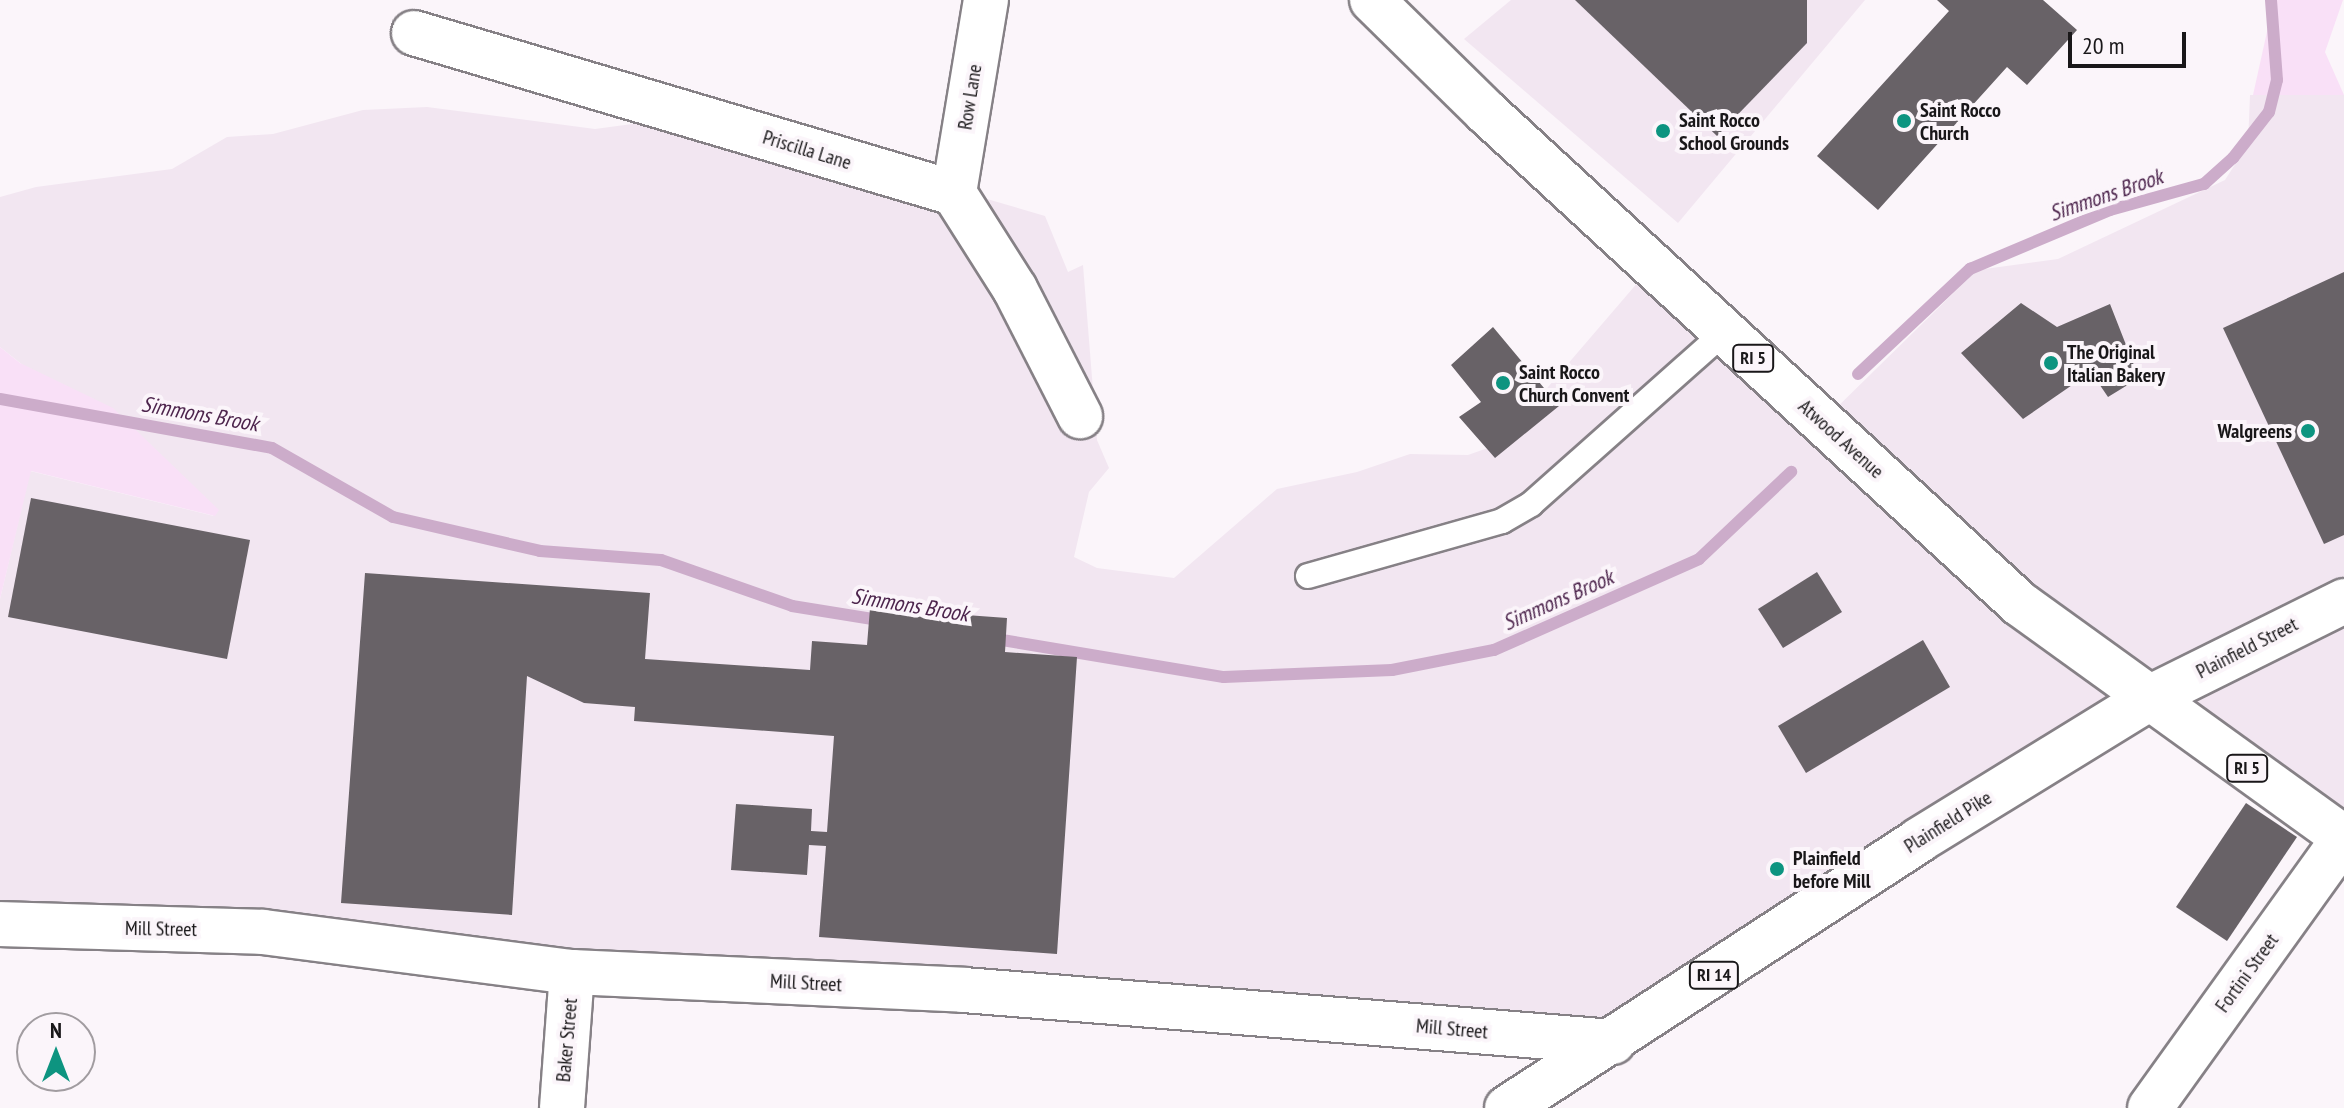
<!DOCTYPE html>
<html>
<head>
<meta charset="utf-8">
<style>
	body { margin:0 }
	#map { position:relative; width:2344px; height:1108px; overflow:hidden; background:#fbf5fa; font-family:"PT Sans Narrow",sans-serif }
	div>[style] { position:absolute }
	.built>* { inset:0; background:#f2e6f1 }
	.green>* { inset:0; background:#f9e0f7 }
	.stream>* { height:12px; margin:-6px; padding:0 6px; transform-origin:6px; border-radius:6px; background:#ccacca }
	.building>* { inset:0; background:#686267 }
	.roads { filter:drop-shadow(2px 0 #868186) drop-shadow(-2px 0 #868186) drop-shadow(0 2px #868186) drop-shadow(0 -2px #868186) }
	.service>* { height:24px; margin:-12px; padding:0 12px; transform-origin:12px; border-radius:12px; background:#fff }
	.minor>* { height:44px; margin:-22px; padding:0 22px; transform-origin:22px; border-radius:22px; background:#fff }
	.secondary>* { height:44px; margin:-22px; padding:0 22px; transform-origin:22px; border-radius:22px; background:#fff }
	.primary>* { height:44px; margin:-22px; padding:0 22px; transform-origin:22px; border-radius:22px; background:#fff }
	.dots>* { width:22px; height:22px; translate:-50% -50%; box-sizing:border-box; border:4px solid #fbf5fa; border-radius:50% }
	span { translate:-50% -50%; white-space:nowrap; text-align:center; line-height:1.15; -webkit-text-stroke:8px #fbf5fa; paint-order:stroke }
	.shield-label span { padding:2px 6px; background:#fbf5fa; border:2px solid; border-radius:6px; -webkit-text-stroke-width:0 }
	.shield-label { font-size:18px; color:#191719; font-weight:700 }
	.street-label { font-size:20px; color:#191719 }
	.poi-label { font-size:20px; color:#191719; font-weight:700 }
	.left { translate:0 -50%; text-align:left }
	.right { translate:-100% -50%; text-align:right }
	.water-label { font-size:22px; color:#4d254d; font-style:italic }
	.north { position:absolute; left:16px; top:1012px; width:80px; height:80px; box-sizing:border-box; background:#fbf5fa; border:2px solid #a19ca0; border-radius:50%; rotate:0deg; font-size:22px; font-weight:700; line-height:32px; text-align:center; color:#191719 }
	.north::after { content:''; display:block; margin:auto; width:28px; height:36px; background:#0d9480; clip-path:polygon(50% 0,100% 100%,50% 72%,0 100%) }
	.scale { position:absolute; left:2068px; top:32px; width:118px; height:36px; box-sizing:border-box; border:4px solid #191719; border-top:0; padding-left:10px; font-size:24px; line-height:28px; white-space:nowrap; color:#191719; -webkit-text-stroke:6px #fbf5fa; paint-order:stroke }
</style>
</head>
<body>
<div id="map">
	<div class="built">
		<i style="clip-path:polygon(1511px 0,1865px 0,1678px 223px,1464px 39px)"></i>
		<i style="clip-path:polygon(2250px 95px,2344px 95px,2344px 835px,2148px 704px,1634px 1029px,0 940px,0 599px,30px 471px,214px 516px,0 347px,0 197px,36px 187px,172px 169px,227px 137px,273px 134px,363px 110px,427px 107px,595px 129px,699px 115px,1045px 216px,1068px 272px,1083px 265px,1097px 440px,1109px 468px,1089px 492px,1074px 557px,1097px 568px,1174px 578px,1277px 489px,1357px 472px,1410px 454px,1468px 455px,1499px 444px,1651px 267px,1825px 419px,1977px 270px,2058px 259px,2225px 180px,2248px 144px)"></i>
	</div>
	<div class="green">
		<i style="clip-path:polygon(2274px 0,2343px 0,2325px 52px,2344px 95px,2253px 95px)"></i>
		<i style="clip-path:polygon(0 347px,20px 363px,113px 408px,219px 510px,215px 516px,31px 471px,0 599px)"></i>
	</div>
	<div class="stream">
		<i style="left:1858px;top:374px;width:154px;rotate:-43.2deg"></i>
		<i style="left:1970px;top:269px;width:152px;rotate:-22.9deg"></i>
		<i style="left:2110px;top:210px;width:98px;rotate:-15.5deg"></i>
		<i style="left:2204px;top:184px;width:39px;rotate:-42deg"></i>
		<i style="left:2233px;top:158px;width:58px;rotate:-52deg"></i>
		<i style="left:2269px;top:112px;width:33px;rotate:-76deg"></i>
		<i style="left:2277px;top:80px;width:80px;rotate:-94.3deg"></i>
		<i style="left:0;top:399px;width:276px;rotate:10.2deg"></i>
		<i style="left:272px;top:448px;width:139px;rotate:29.7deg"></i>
		<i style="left:393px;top:517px;width:151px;rotate:13deg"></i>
		<i style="left:540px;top:551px;width:121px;rotate:4.3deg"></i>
		<i style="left:661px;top:560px;width:139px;rotate:19.3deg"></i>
		<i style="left:792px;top:606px;width:94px;rotate:9.2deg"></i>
		<i style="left:990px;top:638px;width:237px;rotate:9.5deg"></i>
		<i style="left:1224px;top:677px;width:168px;rotate:-2.4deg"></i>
		<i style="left:1392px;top:670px;width:104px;rotate:-11.1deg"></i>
		<i style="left:1494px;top:650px;width:224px;rotate:-23.9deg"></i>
		<i style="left:1699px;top:559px;width:127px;rotate:-43.4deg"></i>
	</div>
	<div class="building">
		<i style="clip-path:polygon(1575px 0,1807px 0,1807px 43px,1717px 136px)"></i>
		<i style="clip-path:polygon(1937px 0,2043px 0,2077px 30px,2027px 85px,2007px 67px,1878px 210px,1817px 156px,1949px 11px)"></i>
		<i style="clip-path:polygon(2344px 272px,2344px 535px,2324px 544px,2223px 328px)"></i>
		<i style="clip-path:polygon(2021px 303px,2057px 327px,2110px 304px,2139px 378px,2108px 397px,2091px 372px,2023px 419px,1961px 353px)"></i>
		<i style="clip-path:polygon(1493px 327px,1559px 406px,1495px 458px,1459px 417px,1481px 402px,1451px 365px)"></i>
		<i style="clip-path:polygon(31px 498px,250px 540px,227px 659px,8px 617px)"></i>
		<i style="clip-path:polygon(1817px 572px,1842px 612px,1783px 648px,1758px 609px)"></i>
		<i style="clip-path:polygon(365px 573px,650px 593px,645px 659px,810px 670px,812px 641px,867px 645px,870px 608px,1007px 618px,1005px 652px,1077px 657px,1057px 954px,819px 937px,826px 846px,809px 845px,807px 875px,731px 870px,736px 804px,812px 809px,811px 831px,827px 832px,834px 736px,634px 721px,635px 707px,584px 703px,527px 676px,512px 915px,341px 903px)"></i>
		<i style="clip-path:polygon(1923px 640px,1950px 687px,1806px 773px,1778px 726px)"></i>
		<i style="clip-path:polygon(2246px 803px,2297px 837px,2227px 941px,2176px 907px)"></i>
	</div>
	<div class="roads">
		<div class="service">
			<i style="left:1308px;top:576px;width:202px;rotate:-15.8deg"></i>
			<i style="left:1502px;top:521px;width:34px;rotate:-30deg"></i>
			<i style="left:1531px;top:504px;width:259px;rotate:-41.6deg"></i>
		</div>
		<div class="minor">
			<i style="left:414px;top:33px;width:563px;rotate:16.5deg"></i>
			<i style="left:954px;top:193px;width:114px;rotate:57.6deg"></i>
			<i style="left:1015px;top:289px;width:143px;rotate:62.9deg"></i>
			<i style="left:954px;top:193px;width:196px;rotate:-80.6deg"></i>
			<i style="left:0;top:924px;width:263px;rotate:1.7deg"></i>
			<i style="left:263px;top:932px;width:312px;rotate:7.4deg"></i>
			<i style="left:572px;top:972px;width:392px;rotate:2.6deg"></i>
			<i style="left:964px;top:990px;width:651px;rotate:4.58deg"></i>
			<i style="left:562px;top:1108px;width:136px;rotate:-85.8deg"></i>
			<i style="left:2150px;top:1108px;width:332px;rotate:-54.3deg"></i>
		</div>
		<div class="secondary">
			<i style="left:2151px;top:697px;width:216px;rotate:-26.4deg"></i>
		</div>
		<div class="primary">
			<i style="left:1372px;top:0;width:160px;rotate:44.5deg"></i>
			<i style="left:1486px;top:112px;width:726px;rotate:42.66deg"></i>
			<i style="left:2020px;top:604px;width:400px;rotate:35.8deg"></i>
			<i style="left:1507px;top:1108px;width:491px;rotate:-33deg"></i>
			<i style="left:1919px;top:840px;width:273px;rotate:-31.6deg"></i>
		</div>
	</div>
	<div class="dots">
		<i style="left:1904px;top:121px;background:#0d9480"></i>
		<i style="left:1663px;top:131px;background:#0d9480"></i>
		<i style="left:2051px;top:363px;background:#0d9480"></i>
		<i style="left:1503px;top:383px;background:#0d9480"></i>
		<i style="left:2308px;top:431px;background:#0d9480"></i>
		<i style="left:1777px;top:869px;background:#0d9480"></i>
	</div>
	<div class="shield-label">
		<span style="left:1753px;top:358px">RI 5</span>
		<span style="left:2247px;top:768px">RI 5</span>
		<span style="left:1714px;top:975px">RI 14</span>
	</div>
	<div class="street-label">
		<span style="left:970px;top:97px;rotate:-81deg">Row Lane</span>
		<span style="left:807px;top:150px;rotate:17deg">Priscilla Lane</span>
		<span style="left:1841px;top:439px;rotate:42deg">Atwood Avenue</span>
		<span style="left:2247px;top:648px;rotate:-27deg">Plainfield Street</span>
		<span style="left:1948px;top:822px;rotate:-32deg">Plainfield Pike</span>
		<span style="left:161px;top:929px;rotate:1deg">Mill Street</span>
		<span style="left:2247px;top:973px;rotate:-54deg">Fortini Street</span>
		<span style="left:806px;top:983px;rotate:3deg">Mill Street</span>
		<span style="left:1452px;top:1029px;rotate:5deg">Mill Street</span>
		<span style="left:567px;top:1040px;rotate:-85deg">Baker Street</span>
	</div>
	<div class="poi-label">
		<span class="left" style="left:1920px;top:122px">Saint Rocco<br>Church</span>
		<span class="left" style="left:1679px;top:132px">Saint Rocco<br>School Grounds</span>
		<span class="left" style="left:2067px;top:364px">The Original<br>Italian Bakery</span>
		<span class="left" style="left:1519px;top:384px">Saint Rocco<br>Church Convent</span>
		<span class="right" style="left:2292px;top:431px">Walgreens</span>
		<span class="left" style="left:1793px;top:870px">Plainfield<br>before Mill</span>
	</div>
	<div class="water-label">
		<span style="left:2106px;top:195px;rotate:-19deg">Simmons Brook</span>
		<span style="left:200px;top:414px;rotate:10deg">Simmons Brook</span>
		<span style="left:1558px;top:600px;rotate:-24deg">Simmons Brook</span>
		<span style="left:910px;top:605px;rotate:9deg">Simmons Brook</span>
	</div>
	<div class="north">N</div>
	<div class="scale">20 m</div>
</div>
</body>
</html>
